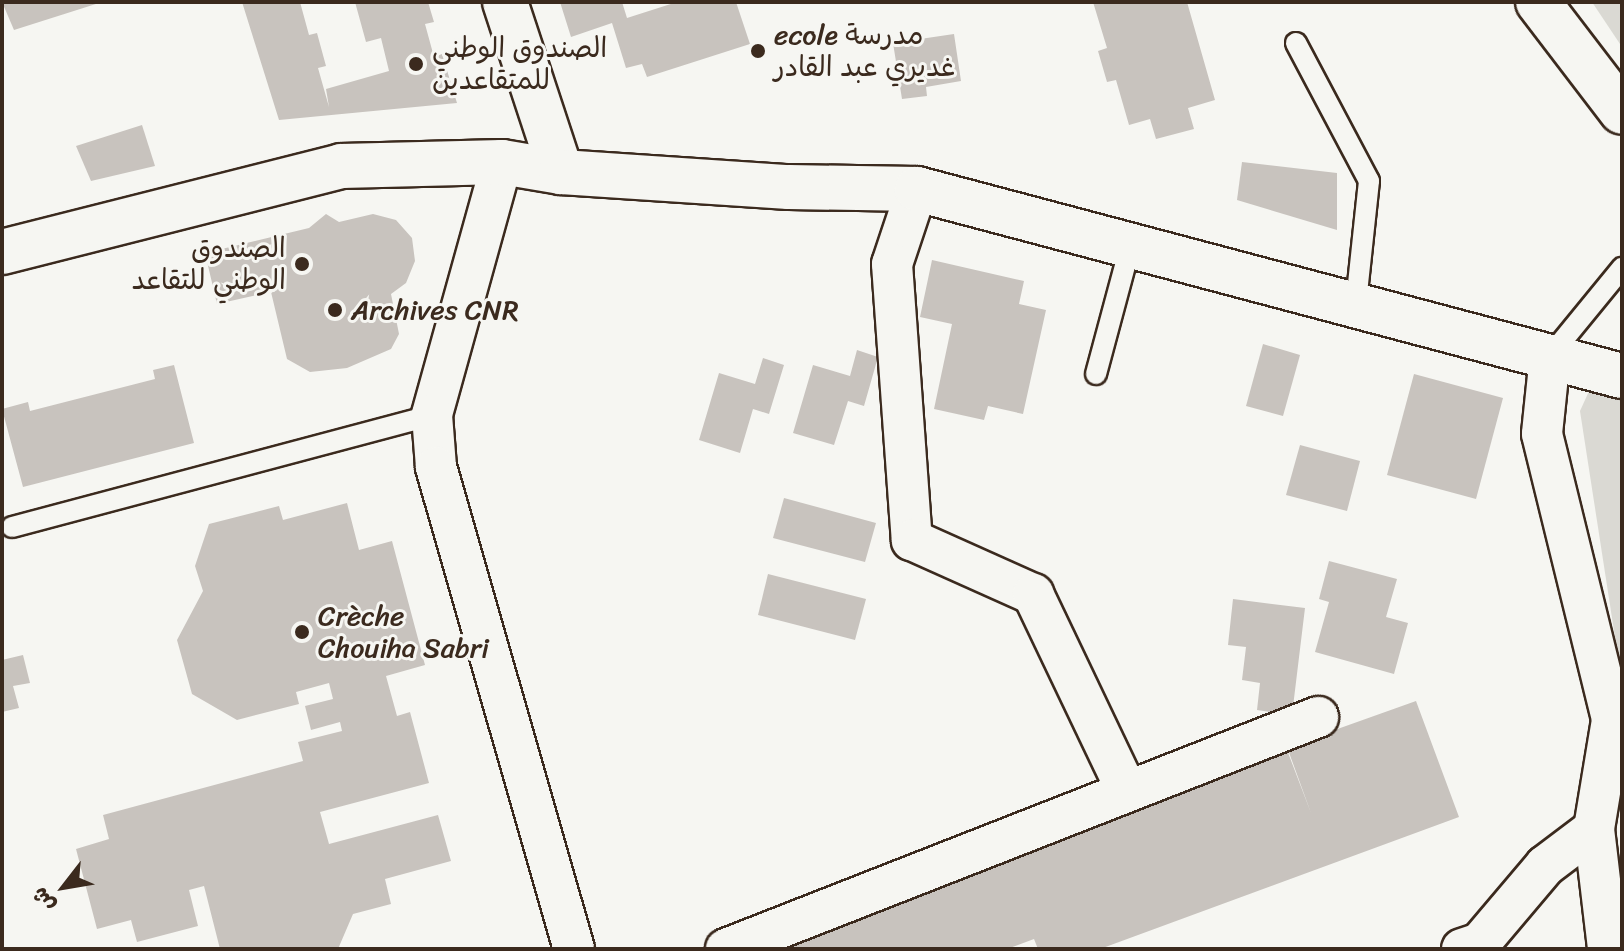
<!DOCTYPE html>
<html>
<head>
<meta charset="utf-8">
<style>
	body { margin:0 }
	#map { position:relative; width:1624px; height:951px; overflow:hidden; background:#f6f6f2; font-family:Sriracha,"Playpen Sans Arabic",sans-serif }
	div>[style] { position:absolute }
	.green>* { inset:0; background:#dad9d3 }
	.building>* { inset:0; background:#c8c3be }
	.roads { filter:drop-shadow(2px 0 #3b2a1e) drop-shadow(-2px 0 #3b2a1e) drop-shadow(0 2px #3b2a1e) drop-shadow(0 -2px #3b2a1e) }
	.service>* { height:20px; margin:-10px; padding:0 10px; transform-origin:10px; border-radius:10px; background:#f6f6f2 }
	.minor>* { height:40px; margin:-20px; padding:0 20px; transform-origin:20px; border-radius:20px; background:#f6f6f2 }
	.tertiary>* { height:44px; margin:-22px; padding:0 22px; transform-origin:22px; border-radius:22px; background:#f6f6f2 }
	.dots>* { width:22px; height:22px; translate:-50% -50%; box-sizing:border-box; border:4px solid #f6f6f2; border-radius:50% }
	span { translate:-50% -50%; white-space:nowrap; text-align:center; line-height:1.15; -webkit-text-stroke:6px #f6f6f2; paint-order:stroke }
	.poi-label { font-size:28px; color:#3b2a1e }
	.left { translate:0 -50%; text-align:left }
	.right { translate:-100% -50%; text-align:right }
	.frame { position:absolute; inset:0; border:4px solid #3b2a1e; pointer-events:none }
	.north { position:absolute; left:24px; top:847px; width:80px; height:80px; -webkit-text-stroke:6px #f6f6f2; paint-order:stroke; rotate:239deg; font-size:22px; font-weight:700; line-height:32px; text-align:center; color:#3b2a1e }
	.north::after { content:''; display:block; margin:auto; width:28px; height:36px; background:#3b2a1e; clip-path:polygon(50% 0,100% 100%,50% 72%,0 100%) }
</style>
</head>
<body>
<div id="map">
	<div class="green">
		<i style="clip-path:polygon(1592px 2px,1620px 2px,1622px 47px)"></i>
		<i style="clip-path:polygon(1595px 378px,1622px 386px,1621px 676px,1580px 411px)"></i>
	</div>
	<div class="building">
		<i style="clip-path:polygon(2px 2px,99px 2px,99px 3px,14px 30px)"></i>
		<i style="clip-path:polygon(242px 2px,300px 2px,309px 35px,317px 33px,326px 66px,318px 68px,329px 107px,326px 89px,389px 71px,381px 38px,366px 42px,355px 2px,428px 2px,434px 22px,425px 24px,434px 57px,442px 54px,457px 103px,279px 120px)"></i>
		<i style="clip-path:polygon(560px 2px,622px 2px,627px 18px,677px 2px,736px 2px,750px 44px,647px 77px,642px 64px,626px 68px,612px 23px,571px 37px)"></i>
		<i style="clip-path:polygon(1093px 2px,1187px 2px,1215px 100px,1188px 108px,1194px 129px,1156px 139px,1150px 119px,1129px 125px,1116px 80px,1107px 82px,1098px 51px,1107px 48px)"></i>
		<i style="clip-path:polygon(954px 34px,961px 81px,926px 87px,927px 96px,902px 99px,893px 43px)"></i>
		<i style="clip-path:polygon(142px 125px,155px 166px,91px 181px,76px 146px)"></i>
		<i style="clip-path:polygon(1242px 162px,1337px 173px,1337px 230px,1237px 200px)"></i>
		<i style="clip-path:polygon(326px 214px,339px 222px,373px 214px,396px 220px,412px 238px,415px 261px,406px 283px,391px 294px,399px 334px,391px 349px,347px 368px,310px 372px,287px 359px,271px 292px,217px 304px,205px 253px,309px 228px)"></i>
		<i style="clip-path:polygon(932px 260px,1024px 281px,1019px 304px,1046px 310px,1023px 414px,988px 406px,984px 420px,934px 409px,952px 324px,920px 317px)"></i>
		<i style="clip-path:polygon(1263px 344px,1300px 355px,1283px 416px,1246px 406px)"></i>
		<i style="clip-path:polygon(857px 350px,878px 357px,864px 406px,848px 401px,834px 445px,793px 433px,813px 365px,850px 376px)"></i>
		<i style="clip-path:polygon(763px 358px,784px 365px,769px 414px,753px 409px,740px 453px,699px 440px,719px 373px,755px 384px)"></i>
		<i style="clip-path:polygon(174px 365px,194px 443px,23px 487px,2px 409px,28px 402px,30px 411px,155px 379px,153px 370px)"></i>
		<i style="clip-path:polygon(1414px 374px,1503px 398px,1476px 499px,1387px 475px)"></i>
		<i style="clip-path:polygon(1300px 445px,1360px 461px,1347px 511px,1286px 495px)"></i>
		<i style="clip-path:polygon(784px 498px,876px 523px,865px 562px,773px 538px)"></i>
		<i style="clip-path:polygon(347px 503px,359px 550px,392px 541px,425px 665px,386px 676px,397px 716px,410px 712px,429px 783px,320px 812px,329px 844px,438px 815px,451px 861px,385px 879px,391px 904px,353px 914px,338px 949px,220px 949px,204px 886px,189px 890px,198px 926px,137px 942px,131px 920px,97px 929px,76px 849px,109px 839px,103px 815px,303px 761px,298px 742px,342px 731px,340px 722px,311px 730px,305px 706px,333px 699px,329px 683px,296px 692px,299px 704px,237px 720px,192px 694px,177px 640px,203px 591px,195px 566px,209px 524px,279px 506px,283px 520px)"></i>
		<i style="clip-path:polygon(1329px 561px,1397px 579px,1386px 617px,1408px 623px,1394px 674px,1315px 652px,1329px 602px,1319px 599px)"></i>
		<i style="clip-path:polygon(768px 574px,866px 599px,855px 640px,758px 615px)"></i>
		<i style="clip-path:polygon(1233px 599px,1305px 608px,1292px 715px,1257px 710px,1260px 683px,1242px 680px,1246px 647px,1228px 645px)"></i>
		<i style="clip-path:polygon(23px 655px,30px 683px,13px 686px,19px 708px,2px 712px,2px 660px)"></i>
		<i style="clip-path:polygon(1416px 701px,1459px 817px,1100px 949px,1038px 949px,1034px 939px,1007px 949px,774px 949px,1287px 750px,1311px 813px,1287px 747px)"></i>
	</div>
	<div class="roads">
		<div class="service">
			<i style="left:1296px;top:43px;width:156px;rotate:62.1deg"></i>
			<i style="left:1369px;top:181px;width:122px;rotate:96.1deg"></i>
			<i style="left:1550px;top:356px;width:114px;rotate:-50.7deg"></i>
			<i style="left:1096px;top:374px;width:136px;rotate:-75deg"></i>
			<i style="left:12px;top:527px;width:435px;rotate:-14.9deg"></i>
		</div>
		<div class="minor">
			<i style="left:502px;top:162px;width:263px;rotate:105.5deg"></i>
			<i style="left:432px;top:415px;width:52px;rotate:85.6deg"></i>
			<i style="left:436px;top:467px;width:501px;rotate:74.02deg"></i>
			<i style="left:917px;top:189px;width:79px;rotate:108.4deg"></i>
			<i style="left:892px;top:264px;width:277px;rotate:85.9deg"></i>
			<i style="left:912px;top:540px;width:133px;rotate:24.1deg"></i>
			<i style="left:1033px;top:594px;width:218px;rotate:64.5deg"></i>
			<i style="left:1550px;top:356px;width:78px;rotate:95.9deg"></i>
			<i style="left:1542px;top:434px;width:294px;rotate:76.2deg"></i>
			<i style="left:1612px;top:720px;width:110px;rotate:99.4deg"></i>
			<i style="left:1594px;top:829px;width:121px;rotate:83.3deg"></i>
			<i style="left:726px;top:949px;width:636px;rotate:-21.4deg"></i>
			<i style="left:1462px;top:949px;width:19px;rotate:-18deg"></i>
			<i style="left:1480px;top:943px;width:101px;rotate:-49.8deg"></i>
			<i style="left:1545px;top:866px;width:61px;rotate:-37.1deg"></i>
		</div>
		<div class="tertiary">
			<i style="left:505px;top:2px;width:179px;rotate:71.8deg"></i>
			<i style="left:1538px;top:2px;width:138px;rotate:52.6deg"></i>
			<i style="left:2px;top:252px;width:350px;rotate:-14.2deg"></i>
			<i style="left:341px;top:166px;width:161px;rotate:-1.4deg"></i>
			<i style="left:502px;top:162px;width:60px;rotate:9.6deg"></i>
			<i style="left:561px;top:172px;width:228px;rotate:3.8deg"></i>
			<i style="left:789px;top:187px;width:128px;rotate:0.9deg"></i>
			<i style="left:917px;top:189px;width:729px;rotate:14.86deg"></i>
		</div>
	</div>
	<div class="dots">
		<i style="left:758px;top:51px;background:#3b2a1e"></i>
		<i style="left:416px;top:64px;background:#3b2a1e"></i>
		<i style="left:302px;top:264px;background:#3b2a1e"></i>
		<i style="left:335px;top:310px;background:#3b2a1e"></i>
		<i style="left:302px;top:632px;background:#3b2a1e"></i>
	</div>
	<div class="poi-label">
		<span class="left" style="left:774px;top:51px">ecole مدرسة<br>غديري عبد القادر</span>
		<span class="left" style="left:432px;top:64px">الصندوق الوطني<br>للمتقاعدين</span>
		<span class="right" style="left:286px;top:264px">الصندوق<br>الوطني للتقاعد</span>
		<span class="left" style="left:351px;top:310px">Archives CNR</span>
		<span class="left" style="left:318px;top:632px">Crèche<br>Chouiha Sabri</span>
	</div>
	<div class="frame"></div>
	<div class="north">ش</div>
</div>
</body>
</html>
